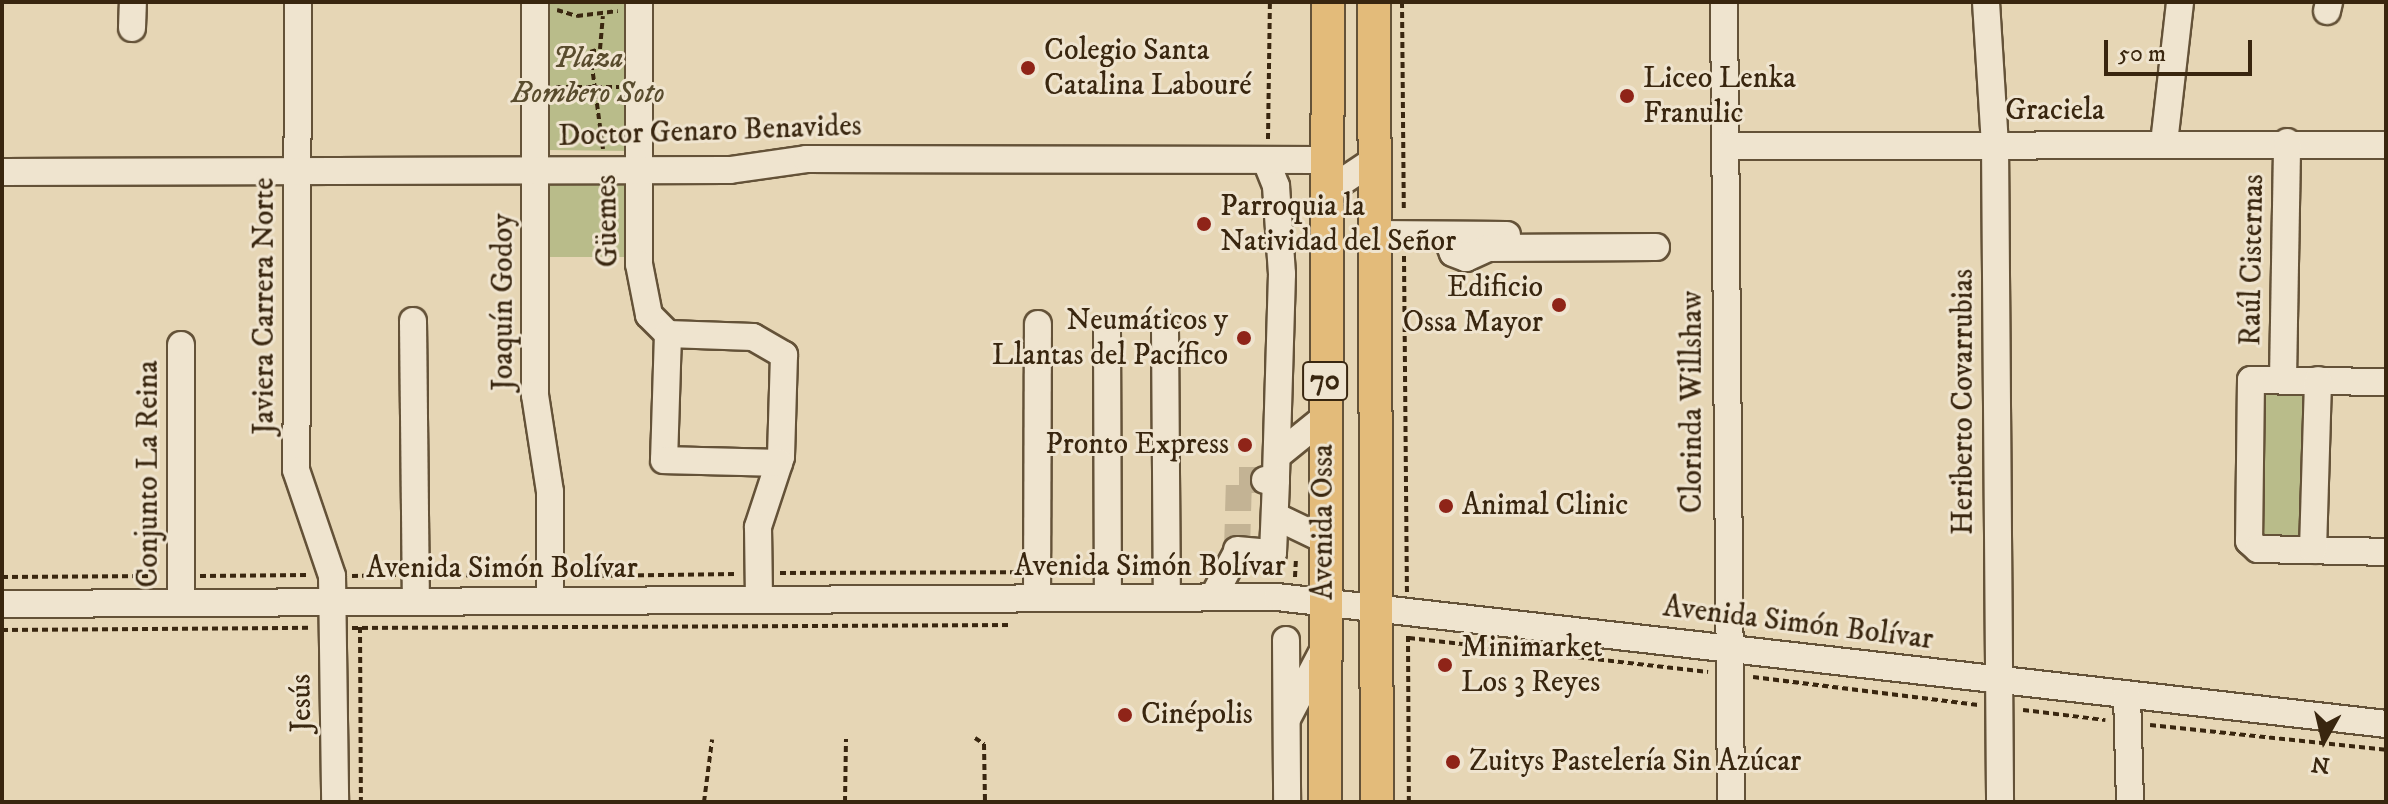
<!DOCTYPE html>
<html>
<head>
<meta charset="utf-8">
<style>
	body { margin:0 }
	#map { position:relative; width:2388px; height:804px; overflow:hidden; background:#e6d6b5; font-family:"IM FELL DW Pica",serif }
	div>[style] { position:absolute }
	.green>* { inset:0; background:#b9bc8a }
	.minor-tunnel>* { height:26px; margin-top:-13px; transform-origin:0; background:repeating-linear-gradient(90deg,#c3b394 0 26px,transparent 0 39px) }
	.path>* { height:4px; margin-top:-2px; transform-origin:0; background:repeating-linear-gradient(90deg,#39260f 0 6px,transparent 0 10px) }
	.roads { filter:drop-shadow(2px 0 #645238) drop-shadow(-2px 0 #645238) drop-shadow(0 2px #645238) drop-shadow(0 -2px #645238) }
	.minor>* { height:26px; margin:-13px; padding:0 13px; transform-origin:13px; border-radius:13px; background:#efe4cf }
	.major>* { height:32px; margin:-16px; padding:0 16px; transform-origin:16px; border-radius:16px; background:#e3bb7a }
	.dots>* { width:22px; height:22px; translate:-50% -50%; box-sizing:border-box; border:4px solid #efe4cf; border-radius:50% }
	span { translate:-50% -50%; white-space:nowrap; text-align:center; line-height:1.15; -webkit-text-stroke:6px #efe4cf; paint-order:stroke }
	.shield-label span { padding:2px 6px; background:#efe4cf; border:2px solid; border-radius:6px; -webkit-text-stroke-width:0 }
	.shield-label { font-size:28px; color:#39260f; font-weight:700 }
	.poi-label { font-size:30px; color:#39260f }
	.left { translate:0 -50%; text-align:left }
	.right { translate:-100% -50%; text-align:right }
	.park-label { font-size:30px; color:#594c2e; font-style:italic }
	.street-label { font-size:30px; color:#39260f }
	.frame { position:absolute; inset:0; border:4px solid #39260f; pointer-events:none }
	.north { position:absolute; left:2284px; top:700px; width:80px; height:80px; -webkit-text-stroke:6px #efe4cf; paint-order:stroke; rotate:188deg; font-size:22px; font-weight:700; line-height:32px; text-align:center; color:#39260f }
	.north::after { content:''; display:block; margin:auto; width:28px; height:36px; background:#39260f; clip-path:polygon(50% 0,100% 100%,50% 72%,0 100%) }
	.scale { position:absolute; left:2104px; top:40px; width:148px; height:36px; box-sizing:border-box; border:4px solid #39260f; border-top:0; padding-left:10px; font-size:24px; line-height:28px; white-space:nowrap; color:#39260f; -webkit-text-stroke:6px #efe4cf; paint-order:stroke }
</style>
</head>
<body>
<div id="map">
	<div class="green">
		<i style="clip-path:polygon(547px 2px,628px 2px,630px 151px,549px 150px)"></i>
		<i style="clip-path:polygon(627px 178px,628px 257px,550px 257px,549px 179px)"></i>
		<i style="clip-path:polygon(2311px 385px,2306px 547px,2258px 546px,2253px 391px)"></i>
	</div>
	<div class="minor-tunnel">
		<i style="left:1237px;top:550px;width:70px;rotate:-88.4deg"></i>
		<i style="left:1239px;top:480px;width:26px"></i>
	</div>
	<div class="path">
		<i style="left:1402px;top:2px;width:210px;rotate:89.5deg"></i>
		<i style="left:557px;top:10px;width:21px;rotate:17deg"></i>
		<i style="left:577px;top:16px;width:41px;rotate:-7deg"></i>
		<i style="left:556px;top:87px;width:63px"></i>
		<i style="left:1268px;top:139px;width:137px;rotate:-89.2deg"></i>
		<i style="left:603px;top:149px;width:98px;rotate:-97.6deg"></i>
		<i style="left:590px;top:52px;width:10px;rotate:-17deg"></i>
		<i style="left:600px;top:49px;width:33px;rotate:-85deg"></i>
		<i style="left:1404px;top:256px;width:336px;rotate:89.5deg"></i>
		<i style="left:1060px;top:572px;width:28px"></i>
		<i style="left:780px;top:573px;width:236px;rotate:-0.2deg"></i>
		<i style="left:436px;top:575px;width:92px;rotate:0.6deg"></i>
		<i style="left:200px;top:576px;width:108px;rotate:-0.5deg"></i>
		<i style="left:352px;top:576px;width:44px;rotate:-1.3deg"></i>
		<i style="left:588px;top:576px;width:148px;rotate:-0.8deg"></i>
		<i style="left:2px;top:577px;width:158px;rotate:-0.4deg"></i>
		<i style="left:1295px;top:577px;width:19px;rotate:-87deg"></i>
		<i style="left:360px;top:627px;width:175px;rotate:89.7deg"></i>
		<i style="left:352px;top:628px;width:660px;rotate:-0.26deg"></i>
		<i style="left:2px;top:630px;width:310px;rotate:-0.4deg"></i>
		<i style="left:1408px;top:636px;width:166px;rotate:89.7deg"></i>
		<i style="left:1409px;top:638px;width:301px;rotate:6.5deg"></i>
		<i style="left:1753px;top:677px;width:227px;rotate:7.1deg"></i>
		<i style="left:2023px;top:710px;width:83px;rotate:7deg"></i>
		<i style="left:2150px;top:725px;width:237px;rotate:6deg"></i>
		<i style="left:975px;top:738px;width:11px;rotate:34deg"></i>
		<i style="left:984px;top:744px;width:58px;rotate:89deg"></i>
		<i style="left:704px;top:802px;width:63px;rotate:-82.6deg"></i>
		<i style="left:845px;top:802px;width:63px;rotate:-89.1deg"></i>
	</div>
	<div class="roads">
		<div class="minor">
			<i style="left:298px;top:2px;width:468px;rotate:90.2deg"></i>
			<i style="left:296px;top:470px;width:112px;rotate:71.2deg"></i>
			<i style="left:332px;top:576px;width:226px;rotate:89.2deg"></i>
			<i style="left:535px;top:2px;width:393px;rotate:90deg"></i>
			<i style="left:535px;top:395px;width:98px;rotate:81.2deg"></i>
			<i style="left:550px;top:492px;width:109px;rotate:90deg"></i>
			<i style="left:639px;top:2px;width:262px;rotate:90deg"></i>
			<i style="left:639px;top:264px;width:52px;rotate:78.9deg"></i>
			<i style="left:649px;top:315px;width:27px;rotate:45deg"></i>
			<i style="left:668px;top:334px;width:85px;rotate:2deg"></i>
			<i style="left:753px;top:337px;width:36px;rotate:30deg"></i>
			<i style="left:784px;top:355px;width:102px;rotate:91.7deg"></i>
			<i style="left:781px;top:457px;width:74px;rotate:108.2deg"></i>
			<i style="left:758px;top:527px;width:73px;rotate:89.2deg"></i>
			<i style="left:1724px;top:2px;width:800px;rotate:89.5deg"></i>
			<i style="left:1986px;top:2px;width:142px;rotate:86.4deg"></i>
			<i style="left:1995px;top:144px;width:658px;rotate:89.56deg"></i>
			<i style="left:2327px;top:11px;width:9px;rotate:-77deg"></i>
			<i style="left:132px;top:28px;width:26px;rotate:-88deg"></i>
			<i style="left:2164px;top:143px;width:142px;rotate:-83.5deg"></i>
			<i style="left:1725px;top:146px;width:661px;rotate:-0.09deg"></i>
			<i style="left:1266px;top:161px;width:27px;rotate:68deg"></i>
			<i style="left:1276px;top:186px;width:88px;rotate:86.1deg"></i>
			<i style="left:1282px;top:274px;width:206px;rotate:91.7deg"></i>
			<i style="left:2px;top:172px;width:728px;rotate:-0.16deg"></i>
			<i style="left:730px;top:170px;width:77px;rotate:-8.2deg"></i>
			<i style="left:806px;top:159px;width:519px;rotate:0.11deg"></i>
			<i style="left:1325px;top:193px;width:61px;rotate:-33.7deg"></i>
			<i style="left:1376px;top:234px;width:131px;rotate:0.4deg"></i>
			<i style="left:1446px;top:235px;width:19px;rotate:69deg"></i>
			<i style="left:1453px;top:253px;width:14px;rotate:21deg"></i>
			<i style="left:1466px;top:258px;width:24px;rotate:-24deg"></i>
			<i style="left:1488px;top:248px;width:168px;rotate:-0.3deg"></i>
			<i style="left:413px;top:321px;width:281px;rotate:89.4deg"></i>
			<i style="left:1107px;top:328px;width:269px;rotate:89.8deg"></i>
			<i style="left:1165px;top:328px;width:269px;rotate:89.6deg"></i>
			<i style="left:668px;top:334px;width:126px;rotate:91.8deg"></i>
			<i style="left:664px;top:460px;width:115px;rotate:1.5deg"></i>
			<i style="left:2283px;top:379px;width:237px;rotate:-89deg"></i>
			<i style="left:2386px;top:382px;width:135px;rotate:-179.2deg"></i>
			<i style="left:2251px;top:380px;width:161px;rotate:90.7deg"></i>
			<i style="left:2249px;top:541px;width:12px;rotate:42deg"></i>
			<i style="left:2258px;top:549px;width:128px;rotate:1.3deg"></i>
			<i style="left:1277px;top:456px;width:60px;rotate:-39deg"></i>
			<i style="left:1275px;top:516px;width:55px;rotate:25.6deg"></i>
			<i style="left:1237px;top:550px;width:36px;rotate:5deg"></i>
			<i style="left:1273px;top:553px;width:73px;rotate:-87.6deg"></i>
			<i style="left:1276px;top:480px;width:11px;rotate:180deg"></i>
			<i style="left:2313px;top:550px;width:170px;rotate:-88.3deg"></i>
			<i style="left:1213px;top:597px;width:51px;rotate:-61.9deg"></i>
			<i style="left:1037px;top:598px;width:274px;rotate:-89.8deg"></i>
			<i style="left:181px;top:603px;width:258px;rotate:-90deg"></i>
			<i style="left:2px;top:604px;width:1275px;rotate:-0.31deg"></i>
			<i style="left:1277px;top:597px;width:1116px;rotate:6.53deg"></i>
			<i style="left:1286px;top:640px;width:162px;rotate:89.6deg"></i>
			<i style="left:2127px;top:695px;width:107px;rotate:88.4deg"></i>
			<i style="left:1288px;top:717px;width:77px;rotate:-62.1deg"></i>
		</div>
		<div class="major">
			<i style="left:1374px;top:2px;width:800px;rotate:89.79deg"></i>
			<i style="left:1325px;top:802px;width:800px;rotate:-89.79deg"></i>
		</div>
	</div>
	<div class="dots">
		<i style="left:1028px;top:68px;background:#8f2418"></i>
		<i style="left:1627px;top:96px;background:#8f2418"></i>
		<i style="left:1204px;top:224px;background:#8f2418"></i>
		<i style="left:1559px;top:305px;background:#8f2418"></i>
		<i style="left:1244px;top:338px;background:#8f2418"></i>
		<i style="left:1245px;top:445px;background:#8f2418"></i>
		<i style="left:1446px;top:506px;background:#8f2418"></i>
		<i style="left:1445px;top:665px;background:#8f2418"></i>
		<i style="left:1125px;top:715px;background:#8f2418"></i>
		<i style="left:1453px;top:762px;background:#8f2418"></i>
	</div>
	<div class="shield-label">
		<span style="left:1325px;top:381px">70</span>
	</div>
	<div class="poi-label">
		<span class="left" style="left:1044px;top:68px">Colegio Santa<br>Catalina Labouré</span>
		<span class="left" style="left:1643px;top:96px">Liceo Lenka<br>Franulic</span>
		<span class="left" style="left:1220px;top:224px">Parroquia la<br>Natividad del Señor</span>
		<span class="right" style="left:1543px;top:305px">Edificio<br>Ossa Mayor</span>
		<span class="right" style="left:1228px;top:338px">Neumáticos y<br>Llantas del Pacífico</span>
		<span class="right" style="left:1229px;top:445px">Pronto Express</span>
		<span class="left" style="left:1462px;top:506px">Animal Clinic</span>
		<span class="left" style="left:1461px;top:665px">Minimarket<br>Los 3 Reyes</span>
		<span class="left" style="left:1141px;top:715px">Cinépolis</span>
		<span class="left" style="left:1469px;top:762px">Zuitys Pastelería Sin Azúcar</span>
	</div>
	<div class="park-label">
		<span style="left:588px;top:76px">Plaza<br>Bombero Soto</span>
	</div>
	<div class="street-label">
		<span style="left:2055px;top:111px">Graciela</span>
		<span style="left:710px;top:132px;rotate:-2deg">Doctor Genaro Benavides</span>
		<span style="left:608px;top:221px;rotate:-91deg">Güemes</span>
		<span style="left:2253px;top:260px;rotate:-89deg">Raúl Cisternas</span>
		<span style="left:504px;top:302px;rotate:-90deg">Joaquín Godoy</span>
		<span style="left:265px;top:306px;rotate:-90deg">Javiera Carrera Norte</span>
		<span style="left:1693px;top:402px;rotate:-90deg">Clorinda Willshaw</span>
		<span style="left:1964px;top:402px;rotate:-90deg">Heriberto Covarrubias</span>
		<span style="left:149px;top:474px;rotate:-90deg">Conjunto La Reina</span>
		<span style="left:1324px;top:522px;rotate:-90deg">Avenida Ossa</span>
		<span style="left:1150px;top:567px">Avenida Simón Bolívar</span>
		<span style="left:502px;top:569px">Avenida Simón Bolívar</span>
		<span style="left:1798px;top:624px;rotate:7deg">Avenida Simón Bolívar</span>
		<span style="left:302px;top:703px;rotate:-91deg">Jesús</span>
	</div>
	<div class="frame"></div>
	<div class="north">N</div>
	<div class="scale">50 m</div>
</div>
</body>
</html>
